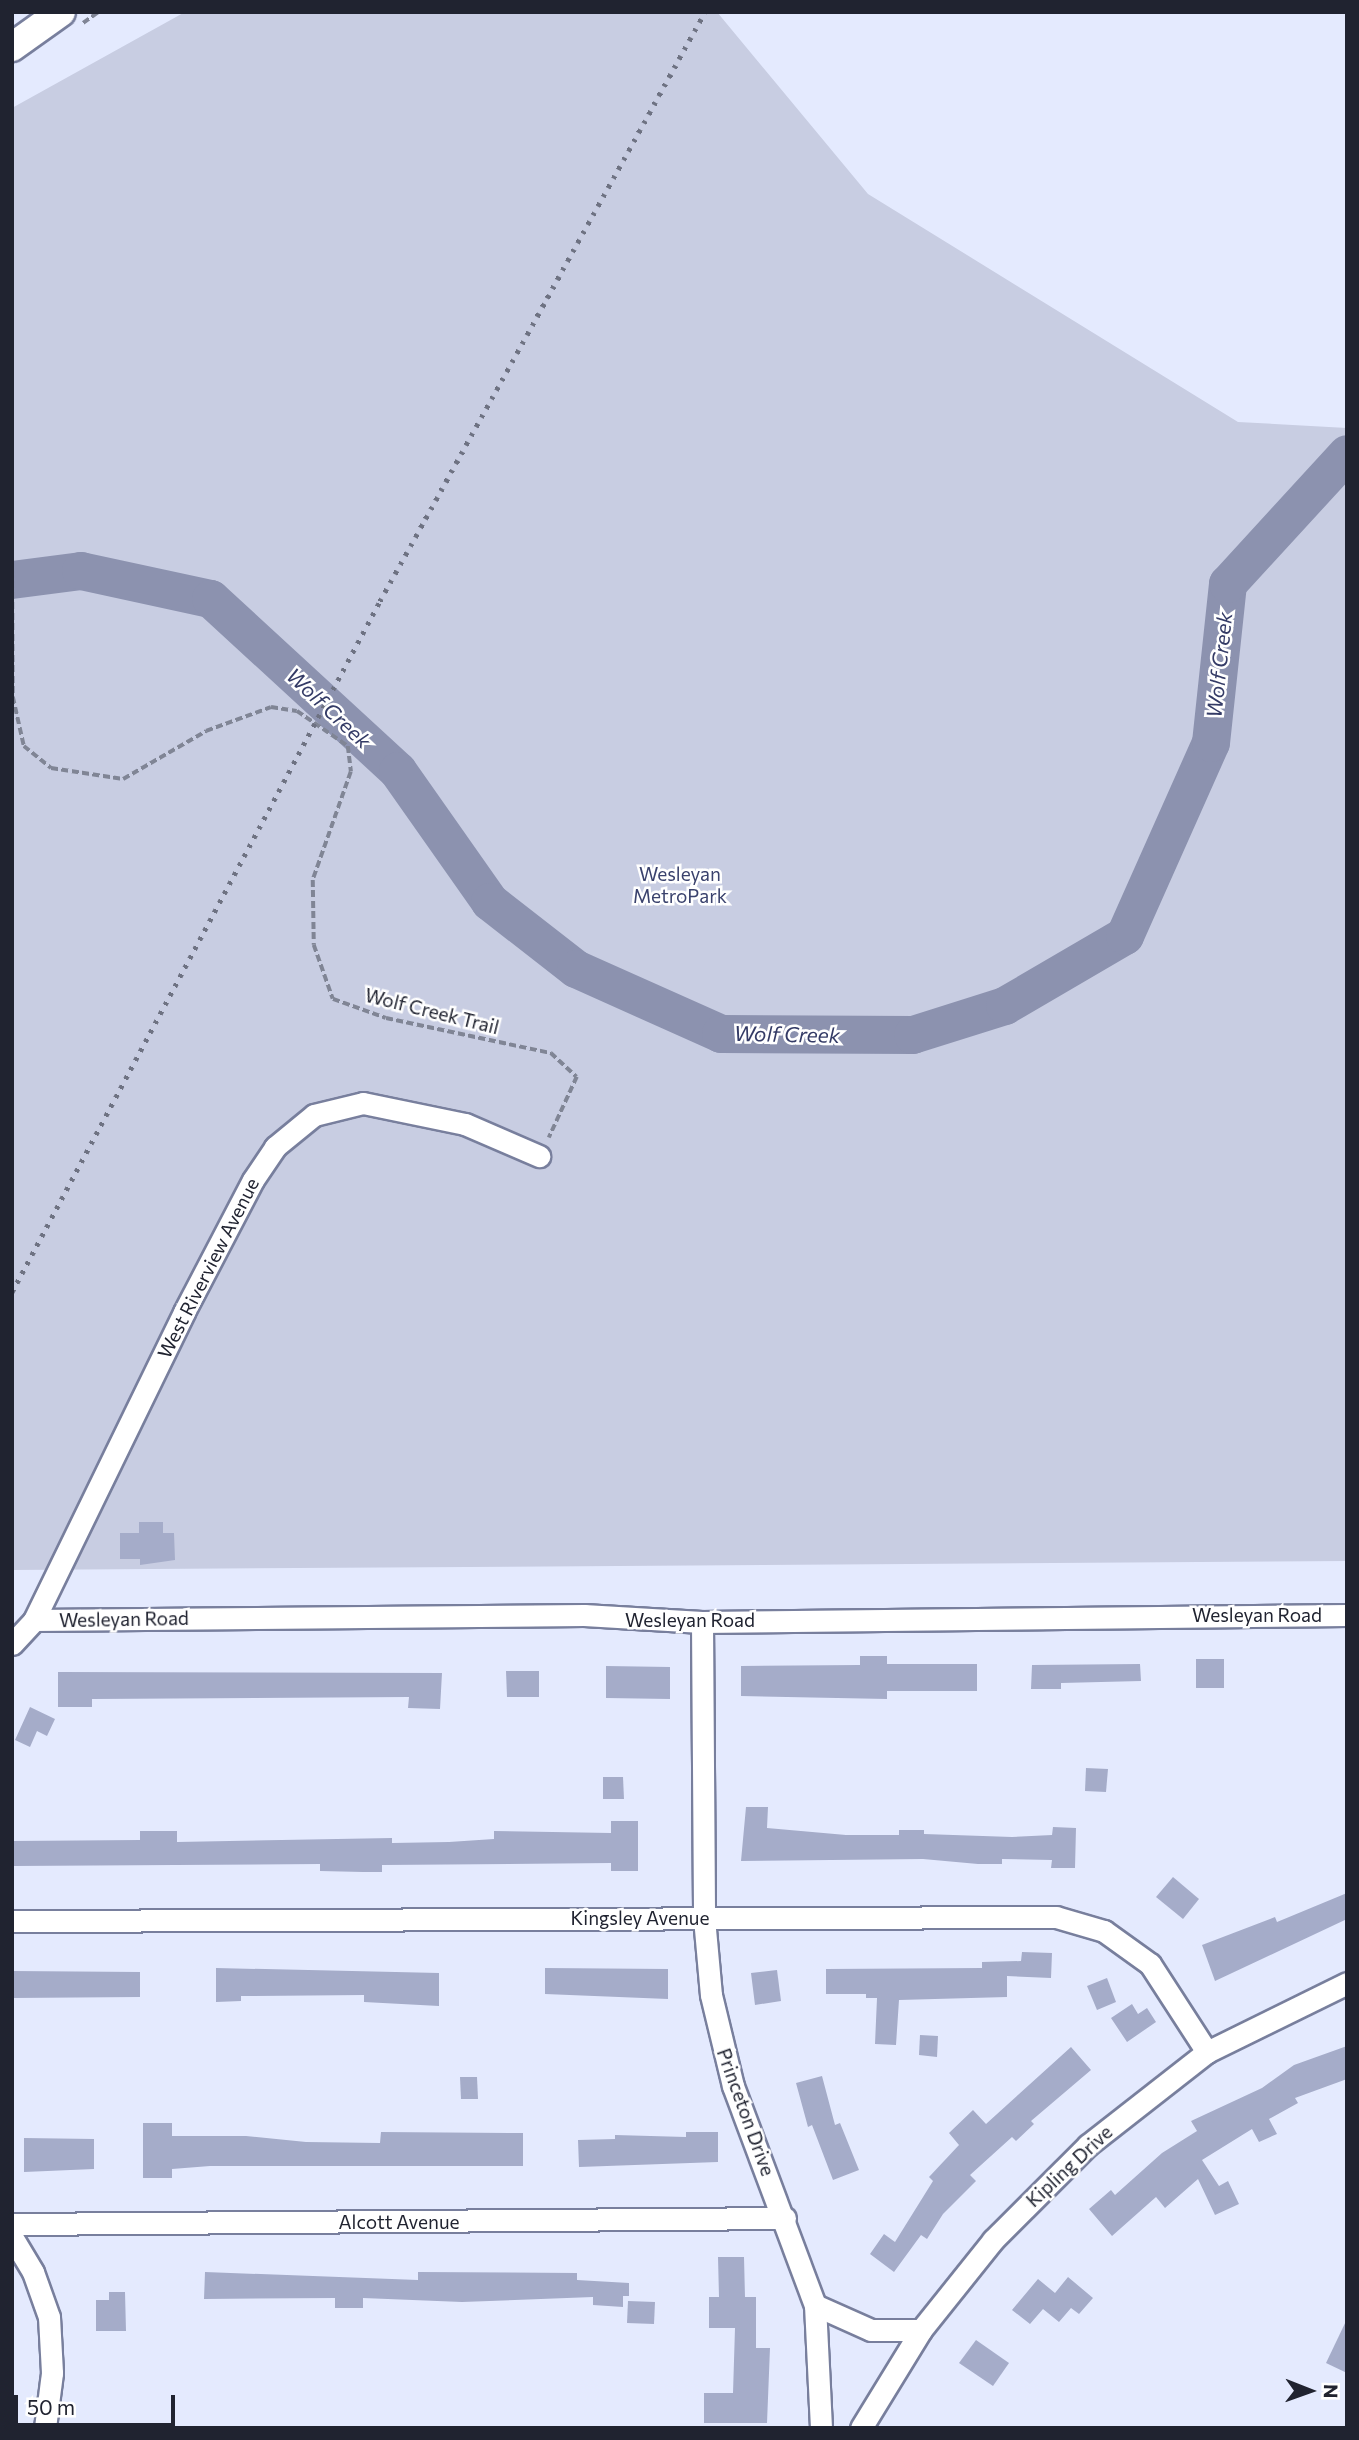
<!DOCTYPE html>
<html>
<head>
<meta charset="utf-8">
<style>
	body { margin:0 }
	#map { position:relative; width:1359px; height:2440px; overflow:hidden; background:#e4eafe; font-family:Commissioner,sans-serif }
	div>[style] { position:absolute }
	.green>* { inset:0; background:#c8cde2 }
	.river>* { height:38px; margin:-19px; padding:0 19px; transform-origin:19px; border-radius:19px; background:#8c92af }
	.building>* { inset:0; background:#a5acc9 }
	.path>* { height:3.5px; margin-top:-1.75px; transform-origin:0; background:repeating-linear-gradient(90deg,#808595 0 7px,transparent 0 10.5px) }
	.roads { filter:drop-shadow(2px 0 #787f9d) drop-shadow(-2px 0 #787f9d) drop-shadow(0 2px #787f9d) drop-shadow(0 -2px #787f9d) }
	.minor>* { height:21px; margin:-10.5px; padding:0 10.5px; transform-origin:10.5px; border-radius:10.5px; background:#fff }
	.major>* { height:28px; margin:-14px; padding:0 14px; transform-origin:14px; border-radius:14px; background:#fff }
	.rail>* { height:5px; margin-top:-2.5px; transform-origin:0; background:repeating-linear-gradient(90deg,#6e7282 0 3.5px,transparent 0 10.5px) }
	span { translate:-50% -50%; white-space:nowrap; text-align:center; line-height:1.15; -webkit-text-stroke:5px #fff; paint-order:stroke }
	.park-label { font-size:19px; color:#3a426d }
	.street-label { font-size:19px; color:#202330 }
	.water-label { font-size:21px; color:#343b66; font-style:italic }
	.frame { position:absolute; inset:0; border:14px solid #202330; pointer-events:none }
	.north { position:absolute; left:1275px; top:2356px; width:70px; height:70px; -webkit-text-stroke:5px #fff; paint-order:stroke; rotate:91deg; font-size:19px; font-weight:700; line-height:28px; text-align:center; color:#202330 }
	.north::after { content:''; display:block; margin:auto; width:24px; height:32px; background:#202330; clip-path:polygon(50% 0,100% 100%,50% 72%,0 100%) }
	.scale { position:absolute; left:14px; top:2395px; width:161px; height:32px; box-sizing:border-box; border:4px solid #202330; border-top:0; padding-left:9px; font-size:21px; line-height:24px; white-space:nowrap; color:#202330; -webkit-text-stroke:5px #fff; paint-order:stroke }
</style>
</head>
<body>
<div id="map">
	<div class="green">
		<i style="clip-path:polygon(185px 12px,717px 12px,868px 194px,1238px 422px,1347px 428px,1347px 1561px,12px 1570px,12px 108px)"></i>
	</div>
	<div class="river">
		<i style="left:12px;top:580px;width:70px;rotate:-7.4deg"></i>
		<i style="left:81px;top:571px;width:133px;rotate:12.2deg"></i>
		<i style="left:211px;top:599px;width:254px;rotate:42.6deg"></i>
		<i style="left:398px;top:771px;width:160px;rotate:54.9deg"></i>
		<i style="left:490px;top:902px;width:109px;rotate:37.9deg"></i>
		<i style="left:576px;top:969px;width:159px;rotate:24.1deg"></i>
		<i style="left:721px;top:1034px;width:192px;rotate:0.3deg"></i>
		<i style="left:913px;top:1035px;width:96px;rotate:-17.5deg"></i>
		<i style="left:1005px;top:1006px;width:139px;rotate:-30.3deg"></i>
		<i style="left:1125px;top:936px;width:211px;rotate:-66deg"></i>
		<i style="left:1211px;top:743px;width:160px;rotate:-83.9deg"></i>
		<i style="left:1228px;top:584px;width:176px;rotate:-47.5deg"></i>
	</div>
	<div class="building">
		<i style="clip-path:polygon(139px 1522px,163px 1522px,163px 1533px,174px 1533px,175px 1560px,140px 1565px,140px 1559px,120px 1559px,120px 1533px,139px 1533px)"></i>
		<i style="clip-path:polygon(860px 1656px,887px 1656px,887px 1664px,977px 1664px,977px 1691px,887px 1691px,887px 1699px,741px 1696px,741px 1666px,860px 1665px)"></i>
		<i style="clip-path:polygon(1196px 1659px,1224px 1659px,1224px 1688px,1196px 1688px)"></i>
		<i style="clip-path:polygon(1140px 1664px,1141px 1681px,1061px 1683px,1061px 1689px,1031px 1689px,1032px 1665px)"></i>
		<i style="clip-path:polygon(606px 1666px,670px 1667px,670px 1699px,606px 1698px)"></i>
		<i style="clip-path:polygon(506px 1671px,539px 1671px,539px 1697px,507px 1697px)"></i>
		<i style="clip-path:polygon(58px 1672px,442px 1673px,440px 1709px,408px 1708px,409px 1697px,92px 1699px,92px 1707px,58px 1707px)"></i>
		<i style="clip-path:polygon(30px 1707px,55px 1719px,47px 1736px,37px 1731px,30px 1747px,15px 1740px)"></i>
		<i style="clip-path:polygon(1086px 1768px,1108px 1769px,1106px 1792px,1085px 1791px)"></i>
		<i style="clip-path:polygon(603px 1777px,623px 1777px,624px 1799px,603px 1799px)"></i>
		<i style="clip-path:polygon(746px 1807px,768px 1807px,767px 1828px,846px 1835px,899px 1835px,899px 1830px,924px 1830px,924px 1834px,1012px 1837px,1052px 1835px,1053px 1827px,1076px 1828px,1075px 1868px,1051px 1868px,1052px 1860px,1002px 1859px,1002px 1864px,978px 1864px,923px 1859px,741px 1861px)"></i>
		<i style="clip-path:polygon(611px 1821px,638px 1821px,638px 1871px,611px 1871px,611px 1863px,382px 1865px,382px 1872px,363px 1872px,320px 1871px,320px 1864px,13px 1866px,13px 1841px,140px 1840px,140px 1831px,177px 1831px,177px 1842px,392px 1838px,392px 1843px,449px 1842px,494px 1839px,494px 1831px,611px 1833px)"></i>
		<i style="clip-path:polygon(1173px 1877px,1199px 1899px,1183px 1919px,1156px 1897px)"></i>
		<i style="clip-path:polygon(1347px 1893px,1347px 1919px,1215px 1981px,1202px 1945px,1275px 1917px,1277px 1922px)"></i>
		<i style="clip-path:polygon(1022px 1952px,1052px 1953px,1051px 1978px,1007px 1976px,1007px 1997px,899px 2000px,896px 2045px,875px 2044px,877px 1998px,866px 1998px,866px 1994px,826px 1994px,826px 1969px,982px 1968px,982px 1962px,1021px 1961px)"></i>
		<i style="clip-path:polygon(216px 1968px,439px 1973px,439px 2006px,364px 2002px,364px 1995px,241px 1996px,241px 2001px,216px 2002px)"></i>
		<i style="clip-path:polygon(545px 1968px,668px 1969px,668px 1999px,545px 1994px)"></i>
		<i style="clip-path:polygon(777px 1970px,781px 2001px,755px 2005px,751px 1973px)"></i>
		<i style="clip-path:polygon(12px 1971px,140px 1972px,140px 1997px,12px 1998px)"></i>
		<i style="clip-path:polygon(1107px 1978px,1116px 2002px,1097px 2010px,1087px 1986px)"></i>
		<i style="clip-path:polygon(1132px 2004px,1138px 2014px,1147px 2008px,1156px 2022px,1127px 2042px,1111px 2018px)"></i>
		<i style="clip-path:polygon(920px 2035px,938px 2036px,937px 2057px,919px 2055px)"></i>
		<i style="clip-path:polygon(1347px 2046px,1347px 2079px,1295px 2098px,1298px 2103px,1269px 2119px,1277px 2134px,1259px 2142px,1252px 2129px,1202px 2160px,1219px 2186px,1228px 2181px,1239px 2204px,1215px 2215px,1198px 2179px,1165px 2208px,1156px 2197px,1112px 2236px,1089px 2209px,1111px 2190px,1115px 2195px,1162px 2153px,1197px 2131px,1191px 2121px,1262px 2088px,1294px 2065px)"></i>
		<i style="clip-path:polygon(1071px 2047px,1091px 2070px,1031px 2121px,1034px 2124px,1016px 2141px,1012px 2137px,970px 2175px,976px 2181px,943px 2214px,927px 2239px,921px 2235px,894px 2272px,870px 2254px,884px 2234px,895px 2242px,933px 2181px,929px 2177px,959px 2145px,949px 2133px,973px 2110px,986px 2124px)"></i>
		<i style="clip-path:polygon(822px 2076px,835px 2125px,840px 2123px,859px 2170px,833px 2180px,812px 2125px,808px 2127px,796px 2083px)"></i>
		<i style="clip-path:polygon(460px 2077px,477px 2077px,478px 2099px,461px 2099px)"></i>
		<i style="clip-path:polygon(143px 2123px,172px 2123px,172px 2136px,246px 2136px,306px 2142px,380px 2143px,381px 2132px,523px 2133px,523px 2166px,210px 2166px,172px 2169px,172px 2178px,143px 2178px)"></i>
		<i style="clip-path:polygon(686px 2132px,718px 2132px,718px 2162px,579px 2167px,578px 2140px,615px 2139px,615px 2135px,686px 2137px)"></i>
		<i style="clip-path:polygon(24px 2138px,94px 2139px,94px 2169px,24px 2172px)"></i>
		<i style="clip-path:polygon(718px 2257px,744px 2257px,745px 2297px,756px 2297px,756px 2348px,770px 2348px,767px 2423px,704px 2423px,704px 2393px,733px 2393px,735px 2328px,709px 2328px,709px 2297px,719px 2297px)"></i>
		<i style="clip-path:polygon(205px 2272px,418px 2280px,418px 2272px,577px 2273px,577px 2280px,629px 2283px,629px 2296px,623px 2296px,623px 2307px,593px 2305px,593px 2297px,462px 2302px,363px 2298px,363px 2308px,335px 2308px,335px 2298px,204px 2299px)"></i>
		<i style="clip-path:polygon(1068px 2277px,1093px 2298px,1079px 2314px,1071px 2308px,1059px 2322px,1043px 2309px,1030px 2324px,1012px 2310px,1038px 2279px,1055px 2293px)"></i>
		<i style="clip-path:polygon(109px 2292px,125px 2292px,126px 2331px,96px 2331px,96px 2300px,109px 2300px)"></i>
		<i style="clip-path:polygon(628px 2301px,655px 2302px,654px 2324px,627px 2323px)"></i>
		<i style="clip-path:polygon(1347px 2319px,1347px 2373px,1326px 2363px)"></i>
		<i style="clip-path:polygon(976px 2340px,1009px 2363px,993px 2386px,959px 2363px)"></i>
	</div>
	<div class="path">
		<i style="left:83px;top:23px;width:19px;rotate:-36deg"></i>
		<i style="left:12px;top:508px;width:189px;rotate:89.7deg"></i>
		<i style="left:13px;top:697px;width:50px;rotate:77.3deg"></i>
		<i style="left:24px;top:746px;width:35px;rotate:39deg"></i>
		<i style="left:51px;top:768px;width:73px;rotate:8.7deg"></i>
		<i style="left:123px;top:779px;width:96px;rotate:-30deg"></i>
		<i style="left:206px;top:731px;width:69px;rotate:-20.3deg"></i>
		<i style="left:271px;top:707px;width:26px;rotate:9deg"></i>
		<i style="left:297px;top:711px;width:62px;rotate:34.5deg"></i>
		<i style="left:348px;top:746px;width:26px;rotate:83deg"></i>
		<i style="left:351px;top:772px;width:114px;rotate:109.4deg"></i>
		<i style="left:313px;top:880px;width:65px;rotate:89.1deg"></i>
		<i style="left:314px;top:945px;width:57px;rotate:70.6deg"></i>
		<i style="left:333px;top:999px;width:56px;rotate:19.7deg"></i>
		<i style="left:386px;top:1018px;width:169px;rotate:12deg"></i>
		<i style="left:551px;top:1053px;width:35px;rotate:43deg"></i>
		<i style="left:577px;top:1077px;width:67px;rotate:114.7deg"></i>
	</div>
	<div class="roads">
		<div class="minor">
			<i style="left:34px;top:1620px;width:550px;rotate:-0.52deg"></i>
			<i style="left:584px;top:1615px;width:118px;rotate:3.4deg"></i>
			<i style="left:702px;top:1622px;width:645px;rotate:-0.62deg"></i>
			<i style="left:702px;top:1622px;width:296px;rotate:89.6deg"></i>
			<i style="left:704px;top:1918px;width:77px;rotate:84.8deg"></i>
			<i style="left:711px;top:1995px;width:94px;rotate:76.4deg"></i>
			<i style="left:733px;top:2086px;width:234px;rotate:69.5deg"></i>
			<i style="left:815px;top:2305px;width:123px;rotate:87.2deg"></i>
			<i style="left:12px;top:1644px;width:33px;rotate:-47deg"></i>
			<i style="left:34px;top:1620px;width:343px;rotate:-64deg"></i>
			<i style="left:184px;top:1312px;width:149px;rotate:-62.4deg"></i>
			<i style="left:253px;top:1180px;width:40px;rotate:-56deg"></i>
			<i style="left:275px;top:1147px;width:50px;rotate:-39.4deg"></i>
			<i style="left:314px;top:1115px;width:50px;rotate:-13.8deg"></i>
			<i style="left:363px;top:1103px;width:104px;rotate:11.6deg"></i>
			<i style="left:465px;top:1124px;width:81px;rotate:23.4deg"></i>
			<i style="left:12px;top:1921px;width:1044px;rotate:-0.22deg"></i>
			<i style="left:1056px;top:1917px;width:50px;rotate:16.3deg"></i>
			<i style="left:1104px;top:1931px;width:57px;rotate:35.7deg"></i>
			<i style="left:1150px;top:1964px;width:105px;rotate:57.1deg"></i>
			<i style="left:12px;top:2224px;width:773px;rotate:-0.44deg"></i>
			<i style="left:12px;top:2237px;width:41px;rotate:59deg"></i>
			<i style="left:33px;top:2272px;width:48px;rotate:70.4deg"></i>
			<i style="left:49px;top:2317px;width:56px;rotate:86.9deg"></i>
			<i style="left:52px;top:2373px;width:55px;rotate:97.3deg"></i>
			<i style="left:815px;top:2305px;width:61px;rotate:24.1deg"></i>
			<i style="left:871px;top:2330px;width:50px"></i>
			<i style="left:861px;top:2428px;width:115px;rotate:-58.5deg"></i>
			<i style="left:921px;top:2330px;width:115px;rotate:-51.3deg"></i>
			<i style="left:993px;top:2240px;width:134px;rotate:-45deg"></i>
			<i style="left:1088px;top:2145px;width:151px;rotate:-38deg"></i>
			<i style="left:1207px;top:2052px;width:156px;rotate:-26.2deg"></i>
		</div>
		<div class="major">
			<i style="left:12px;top:47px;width:60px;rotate:-35.5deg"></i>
		</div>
	</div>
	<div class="rail">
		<i style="left:12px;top:1292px;width:783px;rotate:-61.96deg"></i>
		<i style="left:380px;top:601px;width:673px;rotate:-61.11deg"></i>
	</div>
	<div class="park-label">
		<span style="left:680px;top:885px">Wesleyan<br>MetroPark</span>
	</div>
	<div class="street-label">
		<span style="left:432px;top:1011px;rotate:14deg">Wolf Creek Trail</span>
		<span style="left:208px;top:1268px;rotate:-63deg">West Riverview Avenue</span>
		<span style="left:1257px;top:1615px">Wesleyan Road</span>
		<span style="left:124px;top:1619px;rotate:-1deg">Wesleyan Road</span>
		<span style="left:690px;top:1620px">Wesleyan Road</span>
		<span style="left:640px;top:1918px">Kingsley Avenue</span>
		<span style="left:746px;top:2112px;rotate:70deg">Princeton Drive</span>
		<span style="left:1069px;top:2166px;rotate:-43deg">Kipling Drive</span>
		<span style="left:399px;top:2222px">Alcott Avenue</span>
	</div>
	<div class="water-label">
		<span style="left:1219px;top:665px;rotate:-84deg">Wolf Creek</span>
		<span style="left:329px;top:708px;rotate:43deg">Wolf Creek</span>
		<span style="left:787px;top:1034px;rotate:1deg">Wolf Creek</span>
	</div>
	<div class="frame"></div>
	<div class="north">N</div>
	<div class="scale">50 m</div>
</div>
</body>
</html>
